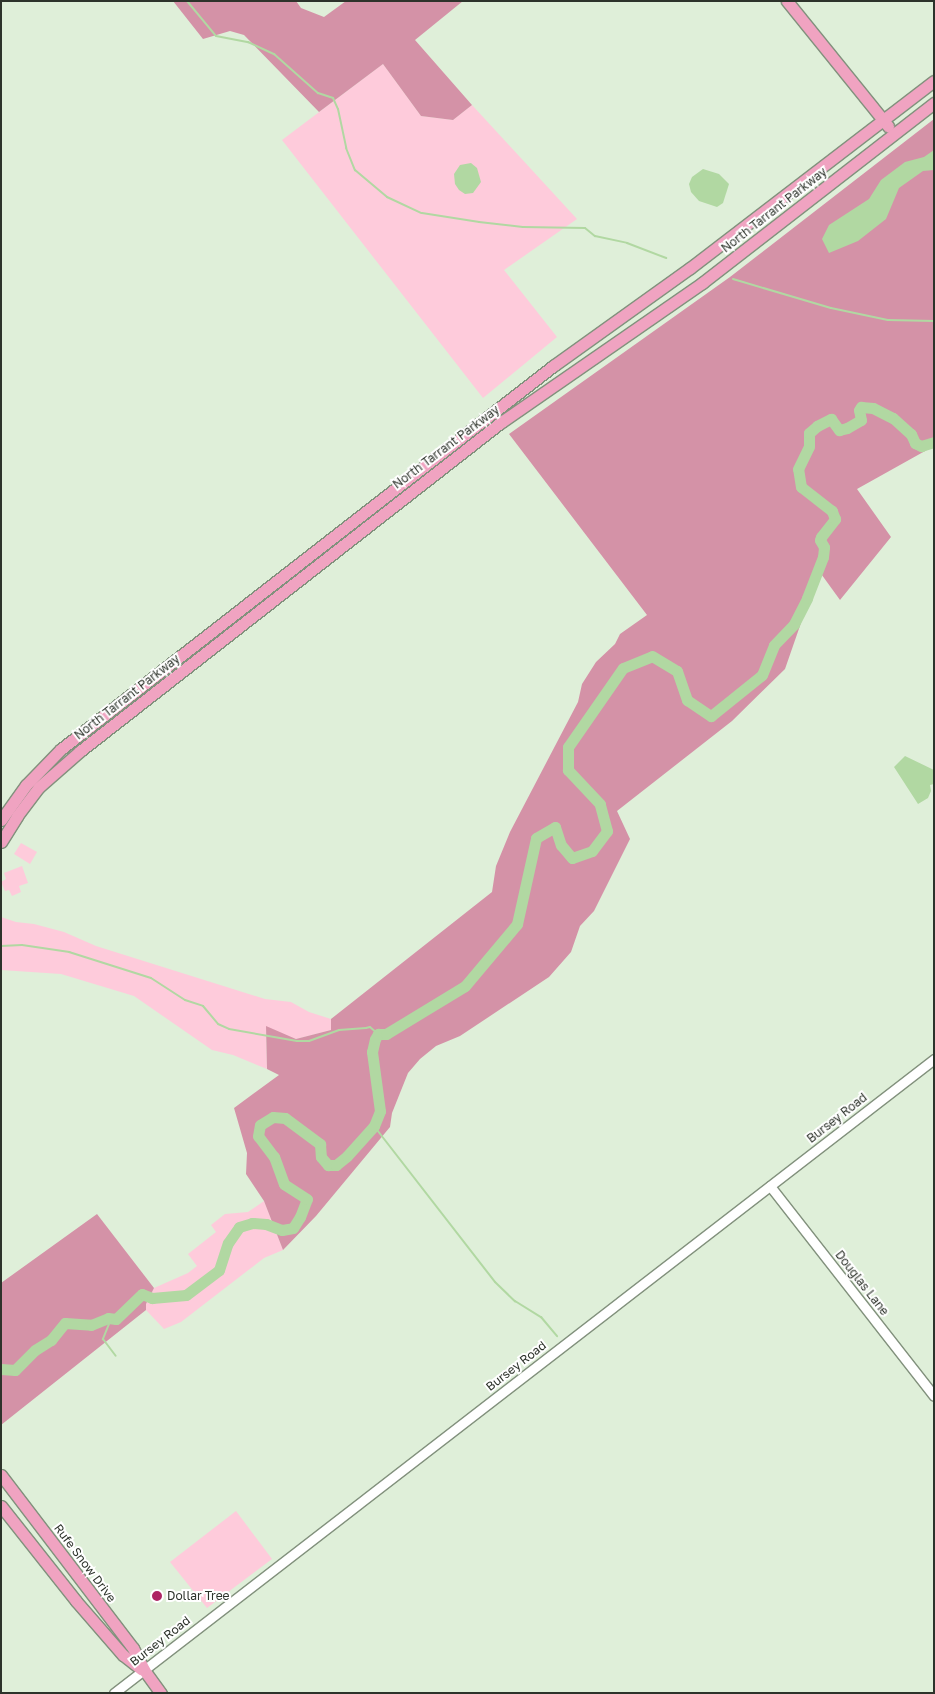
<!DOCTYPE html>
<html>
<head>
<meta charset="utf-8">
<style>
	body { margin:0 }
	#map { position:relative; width:935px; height:1694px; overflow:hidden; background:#dfefd9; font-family:"Golos Text",sans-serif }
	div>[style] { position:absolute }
	.green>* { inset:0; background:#fecbdb }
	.forest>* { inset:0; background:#d492a7 }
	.water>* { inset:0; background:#b1d8a2 }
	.stream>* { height:2px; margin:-1px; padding:0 1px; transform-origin:1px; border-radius:1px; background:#b1d8a2 }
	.river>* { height:11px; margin:-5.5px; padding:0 5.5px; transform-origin:5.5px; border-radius:5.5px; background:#b1d8a2 }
	.roads { filter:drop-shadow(1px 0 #82917d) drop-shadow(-1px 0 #82917d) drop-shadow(0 1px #82917d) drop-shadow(0 -1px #82917d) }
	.minor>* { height:9px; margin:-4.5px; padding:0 4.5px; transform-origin:4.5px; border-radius:4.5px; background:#fff }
	.major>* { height:11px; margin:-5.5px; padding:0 5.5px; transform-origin:5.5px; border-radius:5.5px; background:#f0a3c1 }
	.dots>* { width:14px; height:14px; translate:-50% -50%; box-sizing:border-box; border:2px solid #fff; border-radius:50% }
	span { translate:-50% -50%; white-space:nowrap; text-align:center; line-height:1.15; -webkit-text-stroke:4px #fff; paint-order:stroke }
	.street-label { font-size:12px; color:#2d332b }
	.poi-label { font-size:12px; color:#2d332b }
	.left { translate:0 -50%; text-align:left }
	.frame { position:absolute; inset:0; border:2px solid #2d332b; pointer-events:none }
</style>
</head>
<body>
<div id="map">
	<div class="green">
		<i style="clip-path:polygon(383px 64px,421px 116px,453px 120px,472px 105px,577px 219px,504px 270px,557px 337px,483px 398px,282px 140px)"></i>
		<i style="clip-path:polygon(21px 843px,37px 852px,30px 864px,14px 854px)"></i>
		<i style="clip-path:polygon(22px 866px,28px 883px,19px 886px,21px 892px,12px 896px,9px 890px,5px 891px,1px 882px,6px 879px,4px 873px)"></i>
		<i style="clip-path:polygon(1px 917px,16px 922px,34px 924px,64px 932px,96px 946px,265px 999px,291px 1002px,309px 1012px,331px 1019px,331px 1030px,296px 1039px,266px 1027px,267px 1069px,233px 1055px,212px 1050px,134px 996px,61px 974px,1px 970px)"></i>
		<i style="clip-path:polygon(264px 1201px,283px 1250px,264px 1258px,181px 1322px,164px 1329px,146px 1310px,146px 1304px,154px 1288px,188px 1273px,197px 1266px,188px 1254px,216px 1232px,211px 1225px,225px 1214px,248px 1212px)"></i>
		<i style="clip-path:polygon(236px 1511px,272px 1559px,207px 1608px,170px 1562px)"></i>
	</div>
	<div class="forest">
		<i style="clip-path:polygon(173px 1px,296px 1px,301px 8px,324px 17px,346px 1px,463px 1px,415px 40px,472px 105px,453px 120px,421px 116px,383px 64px,319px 112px,244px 35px,230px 31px,203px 39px)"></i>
		<i style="clip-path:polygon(934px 119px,934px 446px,857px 489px,891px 537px,840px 600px,819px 571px,785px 669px,732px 721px,617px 811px,630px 839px,594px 911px,580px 926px,571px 952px,549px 977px,460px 1036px,436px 1046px,420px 1059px,408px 1073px,392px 1113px,390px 1127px,316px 1216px,283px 1250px,264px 1201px,246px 1174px,247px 1153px,234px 1108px,279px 1075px,267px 1069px,266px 1026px,296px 1039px,331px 1030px,331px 1019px,492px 892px,496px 866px,510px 832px,578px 702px,582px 684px,596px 662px,615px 644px,620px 634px,647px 615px,509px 434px,730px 277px)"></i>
		<i style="clip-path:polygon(97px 1214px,154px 1288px,146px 1304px,146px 1310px,1px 1425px,1px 1283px)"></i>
	</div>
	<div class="water">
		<i style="clip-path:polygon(934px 150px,934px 170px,923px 171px,899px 188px,886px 219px,858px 241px,829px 253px,822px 239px,829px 225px,869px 199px,881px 180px,905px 162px,924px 157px)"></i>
		<i style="clip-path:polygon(471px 163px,477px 168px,481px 182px,473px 193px,465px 194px,459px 190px,455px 184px,454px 174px,460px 165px)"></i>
		<i style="clip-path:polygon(703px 169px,719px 174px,729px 184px,723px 203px,717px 207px,699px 201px,691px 192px,689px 184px,692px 177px)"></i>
		<i style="clip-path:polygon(905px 756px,934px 770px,934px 784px,930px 785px,931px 791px,928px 798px,918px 804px,894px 767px)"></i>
	</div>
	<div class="stream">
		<i style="left:187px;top:1px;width:45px;rotate:50.4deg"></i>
		<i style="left:216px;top:36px;width:33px;rotate:11deg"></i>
		<i style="left:248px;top:42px;width:29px;rotate:25deg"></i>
		<i style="left:274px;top:54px;width:59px;rotate:41.6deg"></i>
		<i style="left:318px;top:93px;width:16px;rotate:18deg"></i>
		<i style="left:333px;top:98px;width:12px;rotate:66deg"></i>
		<i style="left:338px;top:109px;width:40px;rotate:78deg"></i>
		<i style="left:346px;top:148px;width:24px;rotate:68deg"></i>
		<i style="left:355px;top:170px;width:42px;rotate:40.2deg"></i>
		<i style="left:387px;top:197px;width:38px;rotate:25deg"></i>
		<i style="left:422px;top:213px;width:58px;rotate:9deg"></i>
		<i style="left:479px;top:222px;width:44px;rotate:6.5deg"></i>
		<i style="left:523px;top:227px;width:62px;rotate:0.9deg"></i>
		<i style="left:585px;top:228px;width:13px;rotate:39deg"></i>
		<i style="left:595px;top:236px;width:33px;rotate:12deg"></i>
		<i style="left:627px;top:243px;width:42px;rotate:21deg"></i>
		<i style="left:733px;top:279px;width:102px;rotate:16.5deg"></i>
		<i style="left:831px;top:308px;width:58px;rotate:11.9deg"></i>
		<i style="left:888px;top:320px;width:46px;rotate:1.2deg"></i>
		<i style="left:1px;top:946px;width:21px;rotate:-3deg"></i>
		<i style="left:22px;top:945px;width:48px;rotate:8.5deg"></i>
		<i style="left:69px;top:952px;width:86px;rotate:17.6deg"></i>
		<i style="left:151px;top:978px;width:40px;rotate:32.9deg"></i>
		<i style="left:185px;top:1000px;width:19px;rotate:18deg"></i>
		<i style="left:203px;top:1006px;width:23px;rotate:50deg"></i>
		<i style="left:218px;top:1024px;width:12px;rotate:24deg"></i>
		<i style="left:229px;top:1029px;width:69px;rotate:10deg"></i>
		<i style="left:297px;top:1041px;width:12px"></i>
		<i style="left:309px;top:1041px;width:32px;rotate:-20deg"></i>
		<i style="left:339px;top:1030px;width:27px;rotate:-4deg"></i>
		<i style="left:366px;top:1028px;width:4px;rotate:-14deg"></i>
		<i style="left:370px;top:1027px;width:11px;rotate:41deg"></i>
		<i style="left:374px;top:1126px;width:197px;rotate:52.2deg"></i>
		<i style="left:495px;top:1282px;width:28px;rotate:44deg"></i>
		<i style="left:515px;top:1301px;width:31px;rotate:32deg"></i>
		<i style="left:541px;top:1317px;width:25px;rotate:50deg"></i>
		<i style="left:111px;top:1319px;width:22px;rotate:112deg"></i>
		<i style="left:103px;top:1339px;width:21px;rotate:53deg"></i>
	</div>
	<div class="river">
		<i style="left:1px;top:1369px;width:14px;rotate:4deg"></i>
		<i style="left:15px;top:1370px;width:28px;rotate:-45deg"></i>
		<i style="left:35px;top:1350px;width:19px;rotate:-32deg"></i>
		<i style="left:51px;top:1340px;width:22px;rotate:-51deg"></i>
		<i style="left:65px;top:1323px;width:26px;rotate:4deg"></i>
		<i style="left:91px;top:1325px;width:18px;rotate:-22deg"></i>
		<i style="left:108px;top:1318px;width:8px;rotate:7deg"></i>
		<i style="left:116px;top:1319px;width:36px;rotate:-44deg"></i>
		<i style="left:142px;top:1294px;width:11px;rotate:22deg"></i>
		<i style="left:152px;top:1298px;width:34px;rotate:-5deg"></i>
		<i style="left:186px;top:1295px;width:41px;rotate:-37.1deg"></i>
		<i style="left:219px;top:1270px;width:28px;rotate:-72deg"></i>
		<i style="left:228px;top:1243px;width:19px;rotate:-55deg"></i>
		<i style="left:239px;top:1227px;width:14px;rotate:-17deg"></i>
		<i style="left:252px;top:1223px;width:14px;rotate:4deg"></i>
		<i style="left:266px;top:1224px;width:17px;rotate:21deg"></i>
		<i style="left:282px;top:1230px;width:11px;rotate:-10deg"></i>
		<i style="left:293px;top:1228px;width:13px;rotate:-58deg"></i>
		<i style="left:300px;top:1217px;width:19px;rotate:-69deg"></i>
		<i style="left:307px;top:1199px;width:27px;rotate:-147deg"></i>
		<i style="left:284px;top:1184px;width:29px;rotate:-110deg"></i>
		<i style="left:274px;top:1157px;width:26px;rotate:-127deg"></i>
		<i style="left:258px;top:1136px;width:11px;rotate:-80deg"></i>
		<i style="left:260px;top:1125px;width:15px;rotate:-32deg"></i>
		<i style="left:273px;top:1117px;width:12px;rotate:5deg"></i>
		<i style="left:285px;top:1118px;width:44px;rotate:36.6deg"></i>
		<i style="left:320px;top:1144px;width:13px;rotate:86deg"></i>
		<i style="left:321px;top:1157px;width:11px;rotate:49deg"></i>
		<i style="left:328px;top:1165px;width:8px"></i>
		<i style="left:336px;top:1165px;width:14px;rotate:-39deg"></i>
		<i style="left:347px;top:1156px;width:40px;rotate:-48deg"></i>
		<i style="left:374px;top:1126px;width:16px;rotate:-68deg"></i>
		<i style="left:380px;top:1111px;width:60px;rotate:-97.7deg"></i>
		<i style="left:372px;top:1052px;width:13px;rotate:-77deg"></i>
		<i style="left:375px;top:1039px;width:6px;rotate:-59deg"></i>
		<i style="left:378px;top:1034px;width:8px"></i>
		<i style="left:386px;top:1034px;width:92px;rotate:-31.3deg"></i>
		<i style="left:465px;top:986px;width:81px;rotate:-50deg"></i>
		<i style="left:517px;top:924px;width:88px;rotate:-77.5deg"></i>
		<i style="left:536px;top:838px;width:22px;rotate:-30deg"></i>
		<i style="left:555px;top:827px;width:19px;rotate:72deg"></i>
		<i style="left:561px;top:845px;width:17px;rotate:50deg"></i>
		<i style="left:572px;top:858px;width:21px;rotate:-19deg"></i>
		<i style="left:592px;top:851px;width:25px;rotate:-53deg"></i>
		<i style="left:607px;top:831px;width:28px;rotate:-105deg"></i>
		<i style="left:600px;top:804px;width:47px;rotate:-133.3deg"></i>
		<i style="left:568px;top:770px;width:23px;rotate:-90deg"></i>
		<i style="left:568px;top:747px;width:96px;rotate:-55.2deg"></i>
		<i style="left:623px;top:668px;width:31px;rotate:-22deg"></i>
		<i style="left:652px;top:656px;width:29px;rotate:31deg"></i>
		<i style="left:677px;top:671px;width:31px;rotate:71deg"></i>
		<i style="left:687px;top:700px;width:29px;rotate:34deg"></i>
		<i style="left:711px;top:716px;width:65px;rotate:-38.8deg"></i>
		<i style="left:762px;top:675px;width:32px;rotate:-68deg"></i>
		<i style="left:774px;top:645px;width:29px;rotate:-46deg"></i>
		<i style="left:794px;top:624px;width:29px;rotate:-63deg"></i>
		<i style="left:807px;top:598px;width:44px;rotate:-68.7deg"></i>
		<i style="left:823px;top:557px;width:10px;rotate:-84deg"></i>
		<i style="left:824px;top:547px;width:8px;rotate:-120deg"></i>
		<i style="left:820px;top:540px;width:3px;rotate:-72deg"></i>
		<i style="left:821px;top:537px;width:23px;rotate:-52deg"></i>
		<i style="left:835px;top:519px;width:9px;rotate:-111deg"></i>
		<i style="left:832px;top:511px;width:39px;rotate:-142deg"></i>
		<i style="left:801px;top:487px;width:18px;rotate:-99deg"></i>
		<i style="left:798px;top:469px;width:25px;rotate:-64deg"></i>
		<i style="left:809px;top:446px;width:13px;rotate:-90deg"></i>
		<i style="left:809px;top:433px;width:11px;rotate:-41deg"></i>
		<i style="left:817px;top:426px;width:16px;rotate:-27deg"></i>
		<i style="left:831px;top:419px;width:14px;rotate:54deg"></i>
		<i style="left:839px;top:430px;width:8px;rotate:-14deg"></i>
		<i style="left:847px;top:428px;width:16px;rotate:-30deg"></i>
		<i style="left:861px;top:420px;width:10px;rotate:-101deg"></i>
		<i style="left:859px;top:410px;width:4px;rotate:-56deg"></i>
		<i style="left:861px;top:407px;width:12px;rotate:5deg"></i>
		<i style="left:873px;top:408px;width:22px;rotate:27deg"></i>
		<i style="left:893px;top:418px;width:24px;rotate:42deg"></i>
		<i style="left:911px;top:434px;width:10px;rotate:66deg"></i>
		<i style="left:915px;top:443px;width:7px;rotate:27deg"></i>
		<i style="left:921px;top:446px;width:14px;rotate:-17deg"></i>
	</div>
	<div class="roads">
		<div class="minor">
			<i style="left:770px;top:1186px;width:266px;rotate:52deg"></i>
			<i style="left:114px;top:1693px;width:1037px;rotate:-37.71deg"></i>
		</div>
		<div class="major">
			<i style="left:787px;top:1px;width:161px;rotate:51.1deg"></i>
			<i style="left:1px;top:820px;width:43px;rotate:-54.5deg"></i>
			<i style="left:26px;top:785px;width:50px;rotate:-45.8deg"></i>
			<i style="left:61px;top:749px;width:624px;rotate:-37.9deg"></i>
			<i style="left:553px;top:366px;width:168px;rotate:-35.6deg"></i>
			<i style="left:690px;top:268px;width:307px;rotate:-37.5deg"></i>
			<i style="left:1px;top:842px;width:31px;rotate:-58deg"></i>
			<i style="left:17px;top:816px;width:36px;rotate:-53deg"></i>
			<i style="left:39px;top:787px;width:55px;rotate:-41.3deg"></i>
			<i style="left:80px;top:751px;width:533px;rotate:-37.99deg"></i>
			<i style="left:500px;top:423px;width:246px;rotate:-34.7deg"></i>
			<i style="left:702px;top:283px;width:294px;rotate:-37.8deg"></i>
			<i style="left:1px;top:1475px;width:218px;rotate:52.7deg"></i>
			<i style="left:133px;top:1648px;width:25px;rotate:63deg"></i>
			<i style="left:144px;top:1670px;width:29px;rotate:54deg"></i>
			<i style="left:1px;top:1506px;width:121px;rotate:51.7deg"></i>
			<i style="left:76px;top:1601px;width:72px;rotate:49deg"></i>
			<i style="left:123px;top:1655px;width:23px;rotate:38deg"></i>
		</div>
	</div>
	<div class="dots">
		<i style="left:157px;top:1596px;background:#ad2363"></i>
	</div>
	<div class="street-label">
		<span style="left:774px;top:210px;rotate:-38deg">North Tarrant Parkway</span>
		<span style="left:446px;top:447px;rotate:-37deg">North Tarrant Parkway</span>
		<span style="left:127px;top:697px;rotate:-38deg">North Tarrant Parkway</span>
		<span style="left:837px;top:1118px;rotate:-38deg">Bursey Road</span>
		<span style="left:862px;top:1283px;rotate:52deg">Douglas Lane</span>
		<span style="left:516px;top:1366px;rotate:-38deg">Bursey Road</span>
		<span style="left:85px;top:1563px;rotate:53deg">Rufe Snow Drive</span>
		<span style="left:160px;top:1641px;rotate:-38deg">Bursey Road</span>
	</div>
	<div class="poi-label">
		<span class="left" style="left:167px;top:1596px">Dollar Tree</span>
	</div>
	<div class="frame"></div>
</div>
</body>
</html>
